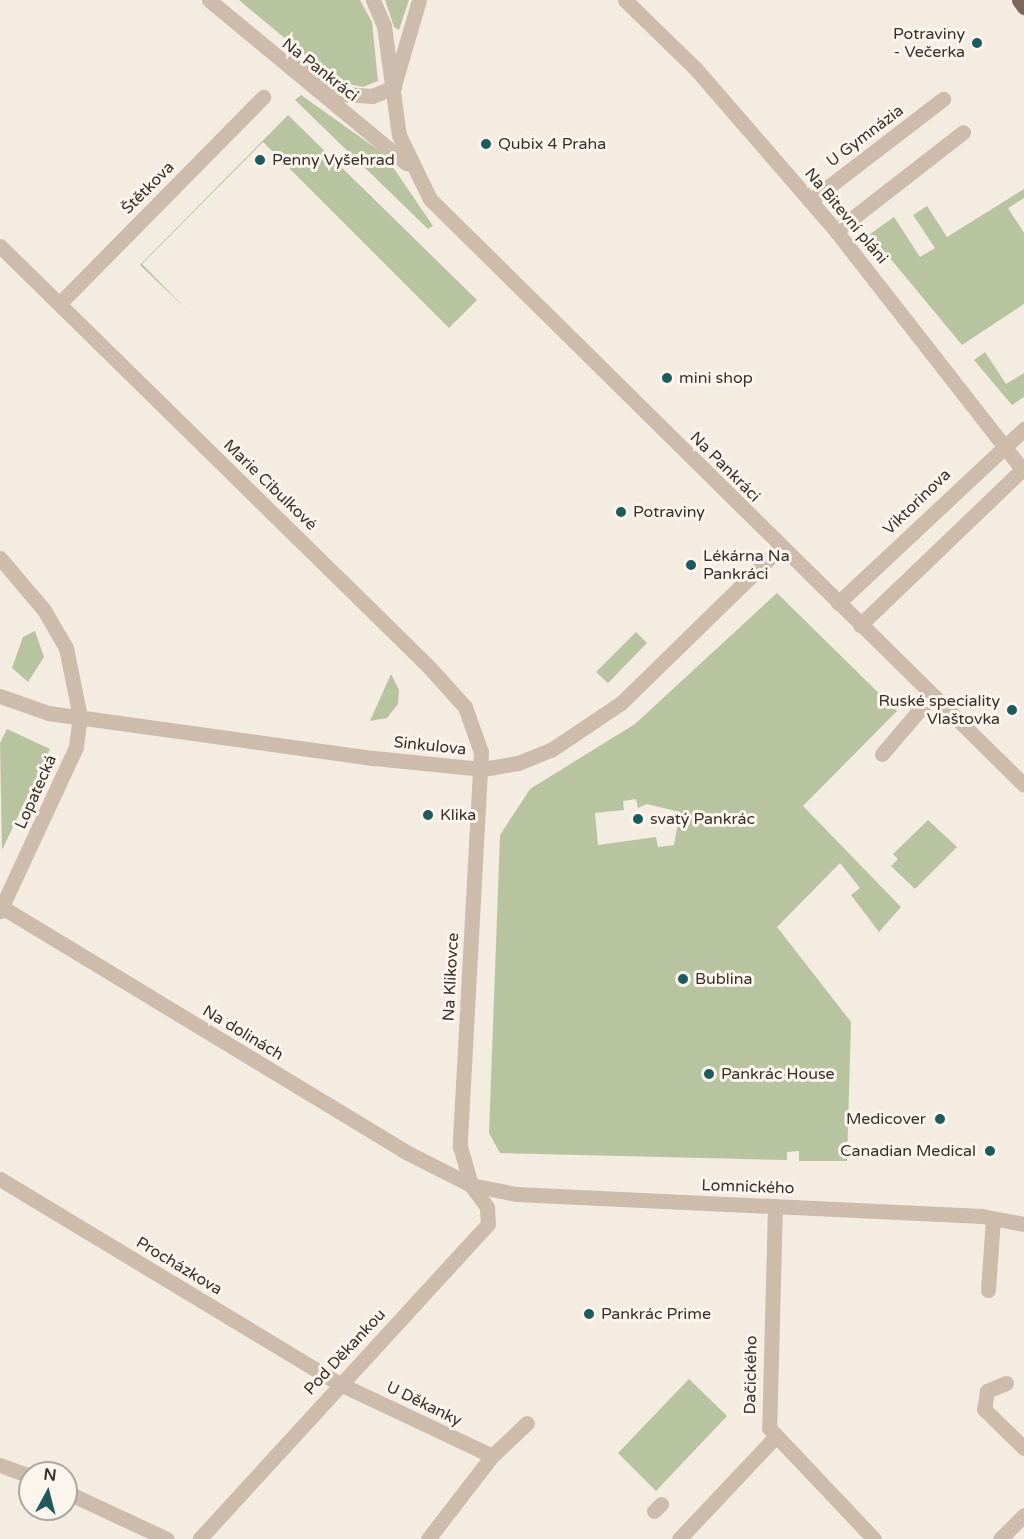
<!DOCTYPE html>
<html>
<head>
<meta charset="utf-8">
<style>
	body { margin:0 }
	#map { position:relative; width:1024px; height:1539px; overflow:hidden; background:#f4ebe1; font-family:"Varela Round",sans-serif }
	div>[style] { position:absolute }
	.green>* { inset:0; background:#b8c4a0 }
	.minor>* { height:15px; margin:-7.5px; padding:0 7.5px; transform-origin:7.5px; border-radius:7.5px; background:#cdbbac }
	.major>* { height:15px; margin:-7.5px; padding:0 7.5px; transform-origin:7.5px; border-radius:7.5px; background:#7d675c }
	.dots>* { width:16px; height:16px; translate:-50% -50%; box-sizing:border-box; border:3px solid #fbf5ee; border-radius:50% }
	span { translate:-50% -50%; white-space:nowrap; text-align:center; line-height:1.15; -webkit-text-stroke:6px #fbf5ee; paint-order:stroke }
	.poi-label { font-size:16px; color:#3b302b }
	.right { translate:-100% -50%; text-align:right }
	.left { translate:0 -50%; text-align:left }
	.street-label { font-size:16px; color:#3b302b }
	.north { position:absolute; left:18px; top:1461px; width:60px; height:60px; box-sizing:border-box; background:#fbf5ee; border:2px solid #aea6a0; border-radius:50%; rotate:7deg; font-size:16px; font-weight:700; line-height:24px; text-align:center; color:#3b302b }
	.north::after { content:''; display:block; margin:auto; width:21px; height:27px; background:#1f5a5e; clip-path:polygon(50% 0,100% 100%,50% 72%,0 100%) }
</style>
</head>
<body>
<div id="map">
	<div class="green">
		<i style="clip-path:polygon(239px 0,360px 0,372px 22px,378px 81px,363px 87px,336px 81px)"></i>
		<i style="clip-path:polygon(385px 0,409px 0,399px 30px,394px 27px)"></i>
		<i style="clip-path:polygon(301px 95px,384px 154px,433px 226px,428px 229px,295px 100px)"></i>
		<i style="clip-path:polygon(288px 115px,477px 300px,449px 328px,263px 142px,142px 264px,186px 309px,140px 265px)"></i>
		<i style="clip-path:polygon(1024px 189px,1024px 198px,1008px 208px,1024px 233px,1024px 304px,962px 345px,870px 234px,894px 217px,920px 257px,935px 248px,913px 215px,927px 206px,947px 237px)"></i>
		<i style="clip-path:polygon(985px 352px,1006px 384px,1024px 373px,1024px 397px,1012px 405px,974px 360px)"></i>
		<i style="clip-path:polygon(evenodd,777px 593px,897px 711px,803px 806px,901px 907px,879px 932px,851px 895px,860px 888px,840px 863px,777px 927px,851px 1022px,847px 1161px,799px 1161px,799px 1151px,787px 1152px,787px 1160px,500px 1153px,489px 1133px,500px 835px,530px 789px,635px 724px,777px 593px,636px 799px,638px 808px,647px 804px,680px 812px,674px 845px,658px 847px,656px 837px,598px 845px,595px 813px,624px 810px,623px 801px,636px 799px)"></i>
		<i style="clip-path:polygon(35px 631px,44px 657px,28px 682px,12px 668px,23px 637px)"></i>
		<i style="clip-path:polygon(636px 632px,647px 643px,608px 683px,596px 672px)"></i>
		<i style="clip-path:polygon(391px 674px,399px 690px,398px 704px,387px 718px,370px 721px)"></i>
		<i style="clip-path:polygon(7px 729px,50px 749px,2px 850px,0 743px)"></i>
		<i style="clip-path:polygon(928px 820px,957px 847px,915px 889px,891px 866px,898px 859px,893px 854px)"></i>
		<i style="clip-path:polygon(689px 1379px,727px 1416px,656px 1491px,618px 1453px)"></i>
	</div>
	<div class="minor">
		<i style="left:209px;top:0;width:256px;rotate:39.6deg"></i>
		<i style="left:373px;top:0;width:28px;rotate:67deg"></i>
		<i style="left:384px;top:26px;width:110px;rotate:82.2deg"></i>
		<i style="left:399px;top:135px;width:71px;rotate:64.2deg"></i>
		<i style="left:430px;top:199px;width:834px;rotate:44.61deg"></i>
		<i style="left:625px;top:0;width:98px;rotate:44.2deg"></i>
		<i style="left:695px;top:68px;width:216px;rotate:49.1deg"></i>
		<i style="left:836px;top:231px;width:302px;rotate:52deg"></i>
		<i style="left:290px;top:63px;width:62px;rotate:29.9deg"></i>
		<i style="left:344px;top:94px;width:28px;rotate:4deg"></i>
		<i style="left:372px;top:96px;width:24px;rotate:-22deg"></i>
		<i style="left:395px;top:82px;width:85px;rotate:-73.7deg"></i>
		<i style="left:810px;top:201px;width:168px;rotate:-37.5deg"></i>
		<i style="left:836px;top:231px;width:161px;rotate:-37.9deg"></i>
		<i style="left:0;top:246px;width:601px;rotate:44.46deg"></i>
		<i style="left:429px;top:667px;width:54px;rotate:48deg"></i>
		<i style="left:465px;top:707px;width:48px;rotate:70.4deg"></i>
		<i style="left:481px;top:752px;width:395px;rotate:93.1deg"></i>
		<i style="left:460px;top:1146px;width:41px;rotate:74.2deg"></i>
		<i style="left:471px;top:1185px;width:27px;rotate:54deg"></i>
		<i style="left:487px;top:1207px;width:17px;rotate:87deg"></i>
		<i style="left:488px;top:1224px;width:427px;rotate:132.5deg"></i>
		<i style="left:59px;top:304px;width:291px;rotate:-45.4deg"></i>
		<i style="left:0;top:558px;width:68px;rotate:49.8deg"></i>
		<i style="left:44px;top:610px;width:44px;rotate:59.9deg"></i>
		<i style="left:66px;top:648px;width:70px;rotate:78.5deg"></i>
		<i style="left:80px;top:717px;width:30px;rotate:98deg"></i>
		<i style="left:76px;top:747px;width:181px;rotate:114.9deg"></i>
		<i style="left:838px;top:603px;width:255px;rotate:-43.1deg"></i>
		<i style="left:860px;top:625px;width:227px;rotate:-43.8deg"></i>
		<i style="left:0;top:696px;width:51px;rotate:19.5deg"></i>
		<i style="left:48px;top:713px;width:329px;rotate:7.9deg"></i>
		<i style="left:374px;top:758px;width:110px;rotate:5.8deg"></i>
		<i style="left:483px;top:769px;width:36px;rotate:-10deg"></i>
		<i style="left:518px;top:763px;width:35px;rotate:-22deg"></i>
		<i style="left:551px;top:750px;width:84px;rotate:-33.9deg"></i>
		<i style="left:621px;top:703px;width:223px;rotate:-44.3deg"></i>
		<i style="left:882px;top:754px;width:77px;rotate:-49.7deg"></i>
		<i style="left:0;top:906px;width:472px;rotate:31.2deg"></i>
		<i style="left:404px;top:1151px;width:75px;rotate:26.9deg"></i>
		<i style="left:471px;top:1185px;width:46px;rotate:11.3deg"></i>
		<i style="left:516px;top:1194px;width:467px;rotate:2.7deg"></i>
		<i style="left:982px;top:1216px;width:43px;rotate:10.8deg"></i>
		<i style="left:0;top:1179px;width:397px;rotate:31.1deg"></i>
		<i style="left:340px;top:1384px;width:168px;rotate:25.3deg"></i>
		<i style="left:775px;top:1206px;width:222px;rotate:91.5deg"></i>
		<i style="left:769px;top:1428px;width:153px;rotate:46.6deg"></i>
		<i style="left:988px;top:1290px;width:72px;rotate:-86deg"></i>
		<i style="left:1006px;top:1383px;width:21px;rotate:157deg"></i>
		<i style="left:987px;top:1391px;width:18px;rotate:99deg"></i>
		<i style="left:984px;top:1409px;width:56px;rotate:44.3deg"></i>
		<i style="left:0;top:1465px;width:32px;rotate:20deg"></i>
		<i style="left:66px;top:1492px;width:111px;rotate:25deg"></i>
		<i style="left:654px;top:1511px;width:10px;rotate:-45deg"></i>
		<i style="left:428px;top:1539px;width:105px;rotate:-52.4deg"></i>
		<i style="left:492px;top:1456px;width:48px;rotate:-43.3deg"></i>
		<i style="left:679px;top:1539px;width:140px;rotate:-46.7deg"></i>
		<i style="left:1000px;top:1539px;width:34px;rotate:-45deg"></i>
	</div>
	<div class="major">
		<i style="left:1019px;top:0;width:9px;rotate:54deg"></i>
	</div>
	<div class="dots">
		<i style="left:977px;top:43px;background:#1f5a5e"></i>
		<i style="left:486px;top:144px;background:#1f5a5e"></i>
		<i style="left:260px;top:160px;background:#1f5a5e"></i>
		<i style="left:667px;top:378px;background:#1f5a5e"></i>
		<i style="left:621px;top:512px;background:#1f5a5e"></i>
		<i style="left:691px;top:565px;background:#1f5a5e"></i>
		<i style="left:1012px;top:710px;background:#1f5a5e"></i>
		<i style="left:428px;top:815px;background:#1f5a5e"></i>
		<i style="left:638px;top:819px;background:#1f5a5e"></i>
		<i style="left:683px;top:979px;background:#1f5a5e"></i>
		<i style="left:709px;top:1074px;background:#1f5a5e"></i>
		<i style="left:940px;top:1119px;background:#1f5a5e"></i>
		<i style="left:990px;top:1151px;background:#1f5a5e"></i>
		<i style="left:589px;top:1314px;background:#1f5a5e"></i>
	</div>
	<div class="poi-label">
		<span class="right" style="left:965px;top:43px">Potraviny<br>- Večerka</span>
		<span class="left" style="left:498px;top:144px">Qubix 4 Praha</span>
		<span class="left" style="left:272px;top:160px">Penny Vyšehrad</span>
		<span class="left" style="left:679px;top:378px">mini shop</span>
		<span class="left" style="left:633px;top:512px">Potraviny</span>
		<span class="left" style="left:703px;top:565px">Lékárna Na<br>Pankráci</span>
		<span class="right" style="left:1000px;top:710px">Ruské speciality<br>Vlaštovka</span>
		<span class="left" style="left:440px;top:815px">Klika</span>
		<span class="left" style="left:650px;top:819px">svatý Pankrác</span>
		<span class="left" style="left:695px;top:979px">Bublina</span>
		<span class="left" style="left:721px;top:1074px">Pankrác House</span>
		<span class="right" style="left:926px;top:1119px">Medicover</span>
		<span class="right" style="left:976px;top:1151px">Canadian Medical</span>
		<span class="left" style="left:601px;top:1314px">Pankrác Prime</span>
	</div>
	<div class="street-label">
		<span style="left:320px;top:70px;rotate:38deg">Na Pankráci</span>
		<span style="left:865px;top:136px;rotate:-37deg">U Gymnázia</span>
		<span style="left:148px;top:188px;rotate:-45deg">Štětkova</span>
		<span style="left:846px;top:216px;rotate:50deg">Na Bitevní pláni</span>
		<span style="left:725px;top:467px;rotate:45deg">Na Pankráci</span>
		<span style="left:270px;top:485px;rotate:44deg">Marie Cibulkové</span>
		<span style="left:917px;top:502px;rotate:-44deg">Viktorinova</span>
		<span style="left:430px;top:746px;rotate:6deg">Sinkulova</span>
		<span style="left:36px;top:792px;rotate:-66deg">Lopatecká</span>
		<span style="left:451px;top:977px;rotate:-87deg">Na Klikovce</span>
		<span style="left:243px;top:1033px;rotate:31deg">Na dolinách</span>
		<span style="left:748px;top:1187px;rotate:2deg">Lomnického</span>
		<span style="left:179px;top:1266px;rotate:31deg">Procházkova</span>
		<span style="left:345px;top:1352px;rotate:-47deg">Pod Děkankou</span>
		<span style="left:751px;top:1375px;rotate:-89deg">Dačického</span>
		<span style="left:424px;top:1404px;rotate:26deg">U Děkanky</span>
	</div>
	<div class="north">N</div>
</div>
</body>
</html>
